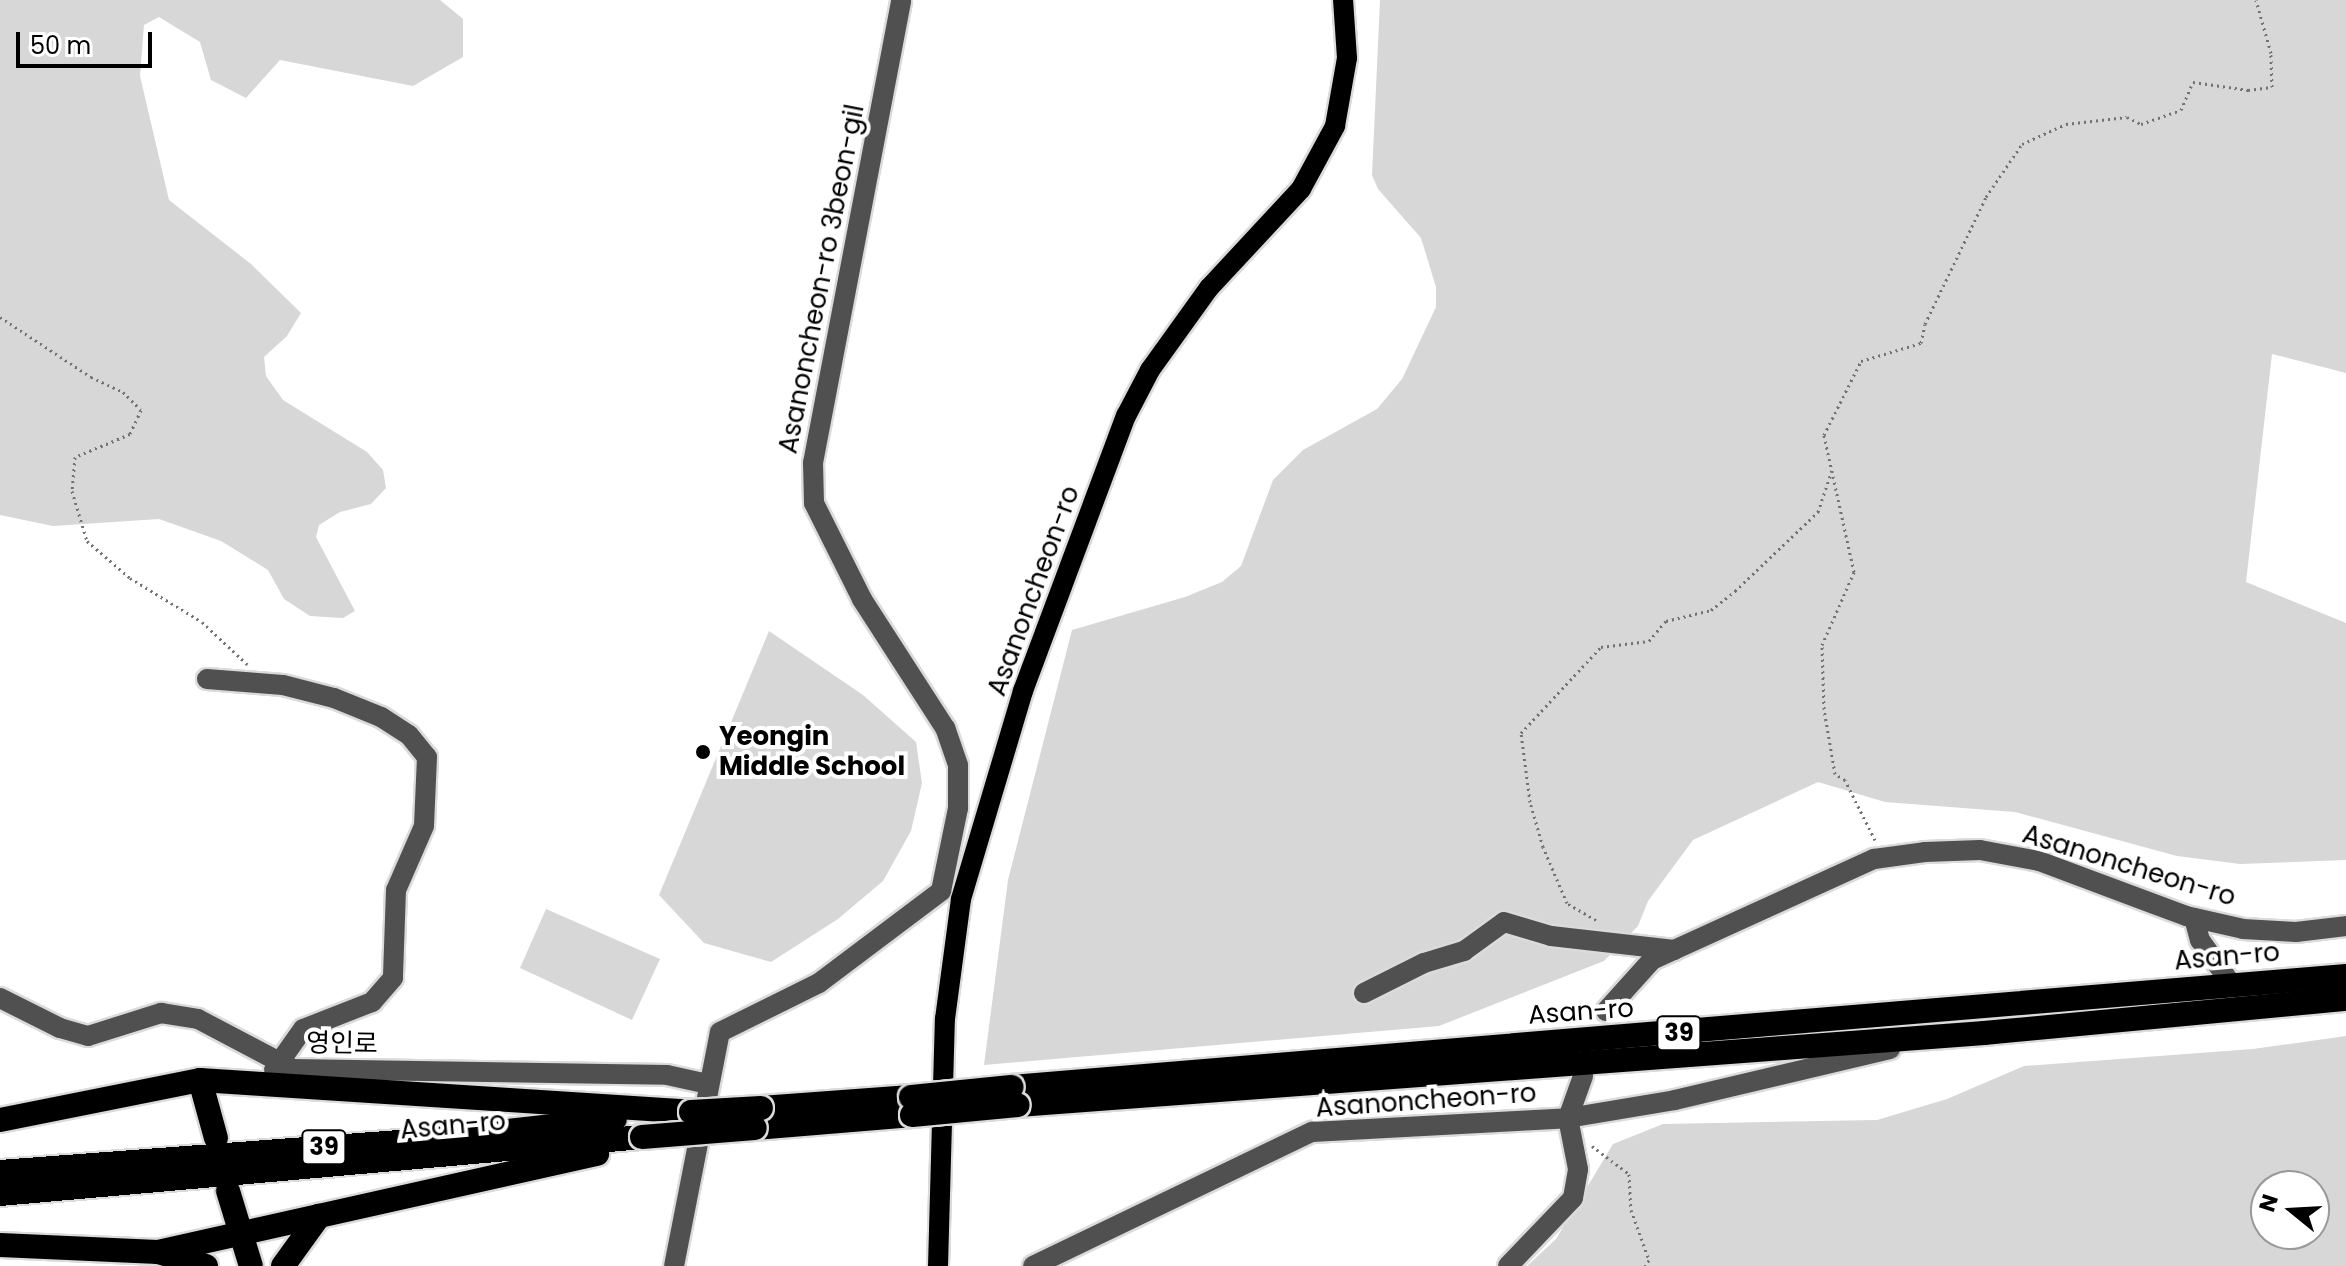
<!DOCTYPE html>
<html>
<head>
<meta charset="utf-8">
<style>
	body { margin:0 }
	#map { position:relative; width:2346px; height:1266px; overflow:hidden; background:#fff; font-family:Poppins,"Noto Sans KR",sans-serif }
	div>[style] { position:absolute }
	.green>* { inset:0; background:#d7d7d7 }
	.path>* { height:3px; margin-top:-1.5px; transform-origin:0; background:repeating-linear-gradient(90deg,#727272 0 2px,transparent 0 6px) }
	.roads { filter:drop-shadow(2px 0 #dbdbdb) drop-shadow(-2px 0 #dbdbdb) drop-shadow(0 2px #dbdbdb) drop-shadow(0 -2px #dbdbdb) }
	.minor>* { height:20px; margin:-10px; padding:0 10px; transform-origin:10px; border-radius:10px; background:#505050 }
	.major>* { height:20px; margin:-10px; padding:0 10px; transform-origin:10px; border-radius:10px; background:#000 }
	.highway>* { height:24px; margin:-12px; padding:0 12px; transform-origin:12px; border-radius:12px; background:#000 }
	.bridges { filter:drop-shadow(2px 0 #dbdbdb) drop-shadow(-2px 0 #dbdbdb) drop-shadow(0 2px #dbdbdb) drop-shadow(0 -2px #dbdbdb) }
	.highway-bridge>* { height:24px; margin:-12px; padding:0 12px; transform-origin:12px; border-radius:12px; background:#000 }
	.dots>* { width:22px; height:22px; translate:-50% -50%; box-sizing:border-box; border:4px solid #fff; border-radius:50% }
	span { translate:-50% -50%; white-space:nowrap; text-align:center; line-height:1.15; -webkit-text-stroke:8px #fff; paint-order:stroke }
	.shield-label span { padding:2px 6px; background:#fff; border:2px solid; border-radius:6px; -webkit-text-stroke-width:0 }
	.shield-label { font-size:24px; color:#000; font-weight:700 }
	.street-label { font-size:26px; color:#000 }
	.poi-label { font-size:26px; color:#000; font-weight:700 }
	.left { translate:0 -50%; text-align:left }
	.north { position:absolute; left:2250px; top:1170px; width:80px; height:80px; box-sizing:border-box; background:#fff; border:2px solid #999; border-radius:50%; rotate:288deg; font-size:22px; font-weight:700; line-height:32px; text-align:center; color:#000 }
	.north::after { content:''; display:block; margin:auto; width:28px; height:36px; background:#000; clip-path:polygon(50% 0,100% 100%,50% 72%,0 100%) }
	.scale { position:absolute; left:16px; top:32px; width:136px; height:36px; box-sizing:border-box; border:4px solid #000; border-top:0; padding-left:10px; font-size:24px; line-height:28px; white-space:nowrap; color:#000; -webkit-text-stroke:6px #fff; paint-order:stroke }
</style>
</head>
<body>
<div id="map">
	<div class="green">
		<i style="clip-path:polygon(0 0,440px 0,463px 19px,463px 57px,413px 86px,280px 60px,246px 98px,211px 80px,200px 42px,159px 17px,144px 25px,140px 76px,169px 200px,251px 264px,301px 313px,287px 336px,264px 357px,266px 376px,283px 400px,367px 452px,383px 470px,386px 488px,371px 504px,340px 512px,319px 525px,316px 537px,355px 611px,343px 618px,310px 616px,284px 599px,268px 570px,221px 541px,159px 519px,53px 526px,0 515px)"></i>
		<i style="clip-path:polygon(1380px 0,2346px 0,2346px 373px,2272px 354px,2246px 582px,2346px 623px,2346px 860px,2240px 864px,2177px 856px,2015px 812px,1885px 802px,1818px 782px,1693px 840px,1648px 901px,1638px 926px,1604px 961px,1439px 1026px,984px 1065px,1008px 880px,1072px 630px,1185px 597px,1222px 582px,1241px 566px,1273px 480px,1303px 450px,1377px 409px,1402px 379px,1436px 307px,1436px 287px,1421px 238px,1378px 189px,1372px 175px)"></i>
		<i style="clip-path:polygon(769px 631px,863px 695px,916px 742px,922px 783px,911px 831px,883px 881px,838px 919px,771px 962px,704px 943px,659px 895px)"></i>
		<i style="clip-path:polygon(546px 909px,660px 959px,632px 1020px,520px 968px)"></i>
		<i style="clip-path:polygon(evenodd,2346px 1036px,2346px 1266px,1527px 1266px,1556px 1239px,1613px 1144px,1663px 1124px,1877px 1120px,1947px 1099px,2024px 1066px,2253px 1049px,2346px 1036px,2266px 1186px,2314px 1186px,2314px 1234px,2266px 1234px,2266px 1186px)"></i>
	</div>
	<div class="path">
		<i style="left:0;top:317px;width:109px;rotate:33.4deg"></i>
		<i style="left:91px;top:377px;width:35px;rotate:25deg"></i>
		<i style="left:123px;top:392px;width:25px;rotate:45deg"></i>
		<i style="left:141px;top:410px;width:26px;rotate:115deg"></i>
		<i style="left:130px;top:434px;width:60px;rotate:157.3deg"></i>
		<i style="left:75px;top:457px;width:34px;rotate:95deg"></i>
		<i style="left:72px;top:491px;width:52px;rotate:73.3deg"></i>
		<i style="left:87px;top:541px;width:57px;rotate:40.7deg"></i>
		<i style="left:130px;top:578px;width:84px;rotate:31.4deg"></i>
		<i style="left:202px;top:622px;width:62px;rotate:43deg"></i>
		<i style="left:1875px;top:840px;width:67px;rotate:-116.6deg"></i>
		<i style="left:1845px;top:780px;width:12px;rotate:-149deg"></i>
		<i style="left:1835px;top:774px;width:66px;rotate:-99.6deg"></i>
		<i style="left:1824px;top:709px;width:64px;rotate:-91.8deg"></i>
		<i style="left:1822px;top:645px;width:80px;rotate:-66.3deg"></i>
		<i style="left:1854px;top:572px;width:140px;rotate:-102.4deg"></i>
		<i style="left:1824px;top:435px;width:83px;rotate:-63.4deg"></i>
		<i style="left:1861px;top:361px;width:63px;rotate:-16.7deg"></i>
		<i style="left:1921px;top:343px;width:19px;rotate:-78deg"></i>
		<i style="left:1925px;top:324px;width:141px;rotate:-64.3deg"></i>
		<i style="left:1986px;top:197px;width:64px;rotate:-55.8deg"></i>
		<i style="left:2022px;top:144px;width:48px;rotate:-24.4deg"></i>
		<i style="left:2066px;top:124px;width:61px;rotate:-6.5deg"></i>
		<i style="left:2127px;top:117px;width:16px;rotate:27deg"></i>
		<i style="left:2141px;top:124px;width:42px;rotate:-19.3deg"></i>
		<i style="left:2181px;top:110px;width:30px;rotate:-67deg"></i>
		<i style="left:2193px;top:82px;width:56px;rotate:8.3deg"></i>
		<i style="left:2248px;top:90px;width:24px;rotate:-7deg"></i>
		<i style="left:2272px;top:87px;width:34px;rotate:-92deg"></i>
		<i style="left:2271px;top:53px;width:55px;rotate:-105.8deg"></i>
		<i style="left:1596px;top:920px;width:34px;rotate:-150deg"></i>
		<i style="left:1567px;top:903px;width:61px;rotate:-113.2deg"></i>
		<i style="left:1543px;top:847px;width:47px;rotate:-106.1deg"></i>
		<i style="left:1530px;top:802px;width:70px;rotate:-97.4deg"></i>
		<i style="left:1521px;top:733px;width:117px;rotate:-47.1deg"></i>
		<i style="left:1601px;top:647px;width:48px;rotate:-7.1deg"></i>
		<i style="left:1649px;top:641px;width:26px;rotate:-50deg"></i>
		<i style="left:1666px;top:621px;width:46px;rotate:-13.7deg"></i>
		<i style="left:1711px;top:610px;width:31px;rotate:-38deg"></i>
		<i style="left:1735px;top:591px;width:115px;rotate:-43.6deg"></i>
		<i style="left:1818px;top:512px;width:44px;rotate:-71.6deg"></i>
		<i style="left:1592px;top:1146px;width:46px;rotate:37.1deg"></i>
		<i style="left:1629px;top:1174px;width:36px;rotate:87deg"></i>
		<i style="left:1631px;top:1210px;width:53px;rotate:70.2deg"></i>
		<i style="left:1649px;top:1260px;width:7px;rotate:124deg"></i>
	</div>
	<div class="roads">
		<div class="minor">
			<i style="left:207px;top:679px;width:76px;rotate:4.5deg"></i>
			<i style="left:283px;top:685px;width:53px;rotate:14.3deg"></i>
			<i style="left:334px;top:698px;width:51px;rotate:22deg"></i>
			<i style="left:381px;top:717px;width:33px;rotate:33deg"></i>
			<i style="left:409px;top:735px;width:28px;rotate:51deg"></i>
			<i style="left:427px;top:757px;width:69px;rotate:92.5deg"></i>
			<i style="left:424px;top:826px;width:70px;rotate:113.6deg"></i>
			<i style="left:396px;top:890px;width:88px;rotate:92deg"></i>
			<i style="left:393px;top:978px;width:32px;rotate:131deg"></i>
			<i style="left:372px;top:1002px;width:74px;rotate:158.6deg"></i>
			<i style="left:303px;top:1029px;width:50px;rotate:125.3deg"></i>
			<i style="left:2194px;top:918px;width:23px;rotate:75deg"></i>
			<i style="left:2200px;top:940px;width:55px;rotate:54.6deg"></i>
			<i style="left:1364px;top:993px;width:67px;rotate:-26.6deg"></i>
			<i style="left:1424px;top:963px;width:42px;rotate:-16.7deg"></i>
			<i style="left:1464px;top:951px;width:49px;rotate:-35.9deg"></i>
			<i style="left:1504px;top:922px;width:49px;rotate:16.6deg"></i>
			<i style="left:1551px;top:936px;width:124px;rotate:6.5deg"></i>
			<i style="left:0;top:998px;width:67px;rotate:26.6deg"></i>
			<i style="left:60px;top:1028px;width:29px;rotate:16deg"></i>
			<i style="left:88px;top:1036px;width:77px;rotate:-17.5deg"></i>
			<i style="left:161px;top:1013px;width:37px;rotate:9deg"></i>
			<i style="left:198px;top:1019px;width:107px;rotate:27.8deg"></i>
			<i style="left:293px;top:1069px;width:374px;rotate:0.9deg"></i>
			<i style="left:667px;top:1075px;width:42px;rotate:12.4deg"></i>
			<i style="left:1606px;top:1011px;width:69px;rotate:-48deg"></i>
			<i style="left:1652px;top:960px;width:244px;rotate:-24.5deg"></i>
			<i style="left:1874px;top:859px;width:51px;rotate:-7.8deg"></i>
			<i style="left:1925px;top:852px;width:55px;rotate:-2.1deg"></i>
			<i style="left:1980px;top:850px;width:60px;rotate:10.6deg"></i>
			<i style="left:2039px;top:861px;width:157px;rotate:20.5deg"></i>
			<i style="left:2186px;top:916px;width:58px;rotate:12.8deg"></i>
			<i style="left:2243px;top:929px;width:53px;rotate:3.2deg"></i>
			<i style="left:2296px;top:932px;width:50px;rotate:-6.8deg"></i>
			<i style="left:674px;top:1266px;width:238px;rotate:-78.9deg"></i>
			<i style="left:720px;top:1032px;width:110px;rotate:-26.3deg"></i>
			<i style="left:819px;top:983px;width:153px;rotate:-37deg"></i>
			<i style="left:941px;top:891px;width:85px;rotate:-78.4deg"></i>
			<i style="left:958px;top:808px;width:43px;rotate:-90deg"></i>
			<i style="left:958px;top:765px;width:39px;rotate:-109deg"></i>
			<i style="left:945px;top:728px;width:153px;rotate:-122.8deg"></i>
			<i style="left:862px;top:599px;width:107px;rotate:-116.6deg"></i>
			<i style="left:814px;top:503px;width:40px;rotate:-91.4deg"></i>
			<i style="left:813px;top:463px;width:471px;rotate:-79.2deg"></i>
			<i style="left:1033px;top:1266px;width:310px;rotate:-25.7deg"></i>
			<i style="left:1312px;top:1132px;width:256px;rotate:-3.1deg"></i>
			<i style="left:1568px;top:1118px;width:109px;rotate:-9.5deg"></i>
			<i style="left:1675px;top:1100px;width:221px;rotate:-13.3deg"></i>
			<i style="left:1508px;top:1266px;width:94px;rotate:-46.3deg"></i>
			<i style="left:1573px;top:1198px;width:29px;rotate:-80deg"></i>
			<i style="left:1578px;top:1169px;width:52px;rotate:-101.1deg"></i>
			<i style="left:1568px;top:1118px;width:45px;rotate:-70.3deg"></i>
		</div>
		<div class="major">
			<i style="left:938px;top:1266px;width:247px;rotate:-88.4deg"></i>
			<i style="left:945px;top:1019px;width:121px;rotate:-82.4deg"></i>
			<i style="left:961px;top:899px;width:217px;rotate:-73.4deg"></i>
			<i style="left:1023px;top:691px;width:294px;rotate:-69.5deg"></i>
			<i style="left:1126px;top:416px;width:52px;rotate:-62.4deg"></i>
			<i style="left:1150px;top:370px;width:101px;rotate:-54.3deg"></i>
			<i style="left:1209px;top:288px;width:135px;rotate:-47.1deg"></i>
			<i style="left:1301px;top:189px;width:72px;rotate:-61.6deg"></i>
			<i style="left:1335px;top:126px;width:69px;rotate:-80deg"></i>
			<i style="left:1347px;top:58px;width:58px;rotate:-93.9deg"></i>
		</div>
		<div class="highway">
			<i style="left:200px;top:1080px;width:60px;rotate:74.6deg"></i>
			<i style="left:1012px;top:1087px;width:1339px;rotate:-4.76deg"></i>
			<i style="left:1018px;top:1105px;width:969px;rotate:-4.26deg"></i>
			<i style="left:1984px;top:1033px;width:364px;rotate:-5.4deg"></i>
			<i style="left:761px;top:1108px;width:150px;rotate:-4.2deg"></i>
			<i style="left:0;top:1120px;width:204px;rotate:-11.3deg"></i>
			<i style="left:200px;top:1080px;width:492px;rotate:3.7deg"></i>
			<i style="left:755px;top:1128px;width:158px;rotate:-4.7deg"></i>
			<i style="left:0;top:1172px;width:435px;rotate:-4.3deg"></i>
			<i style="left:434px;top:1139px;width:182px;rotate:-6.3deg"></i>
			<i style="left:228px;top:1191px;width:78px;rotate:73deg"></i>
			<i style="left:0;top:1194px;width:645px;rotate:-5.07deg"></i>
			<i style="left:0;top:1245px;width:158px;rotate:2.5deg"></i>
			<i style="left:158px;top:1252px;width:50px;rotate:16.3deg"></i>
			<i style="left:158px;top:1252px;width:450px;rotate:-12.6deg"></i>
			<i style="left:283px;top:1266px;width:62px;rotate:-54.2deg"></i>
		</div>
	</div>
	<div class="bridges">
		<div class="highway-bridge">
			<i style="left:911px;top:1097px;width:101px;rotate:-5.7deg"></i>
			<i style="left:691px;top:1112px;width:70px;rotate:-3.3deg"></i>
			<i style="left:912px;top:1115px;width:106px;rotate:-5.4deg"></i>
			<i style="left:642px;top:1137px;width:113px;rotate:-4.6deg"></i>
		</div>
	</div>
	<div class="dots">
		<i style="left:703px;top:752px;background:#000"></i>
	</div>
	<div class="shield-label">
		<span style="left:1679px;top:1033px">39</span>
		<span style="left:324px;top:1147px">39</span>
	</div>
	<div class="street-label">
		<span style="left:822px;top:279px;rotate:-79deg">Asanoncheon-ro 3beon-gil</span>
		<span style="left:1034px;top:591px;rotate:-70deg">Asanoncheon-ro</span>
		<span style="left:2129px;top:866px;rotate:17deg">Asanoncheon-ro</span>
		<span style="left:2227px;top:957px;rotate:-5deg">Asan-ro</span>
		<span style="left:1581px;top:1012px;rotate:-4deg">Asan-ro</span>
		<span style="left:342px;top:1044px;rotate:1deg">영인로</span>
		<span style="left:1426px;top:1101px;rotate:-4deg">Asanoncheon-ro</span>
		<span style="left:453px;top:1126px;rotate:-5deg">Asan-ro</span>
	</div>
	<div class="poi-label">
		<span class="left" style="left:719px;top:752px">Yeongin<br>Middle School</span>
	</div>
	<div class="north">N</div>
	<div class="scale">50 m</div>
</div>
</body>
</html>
